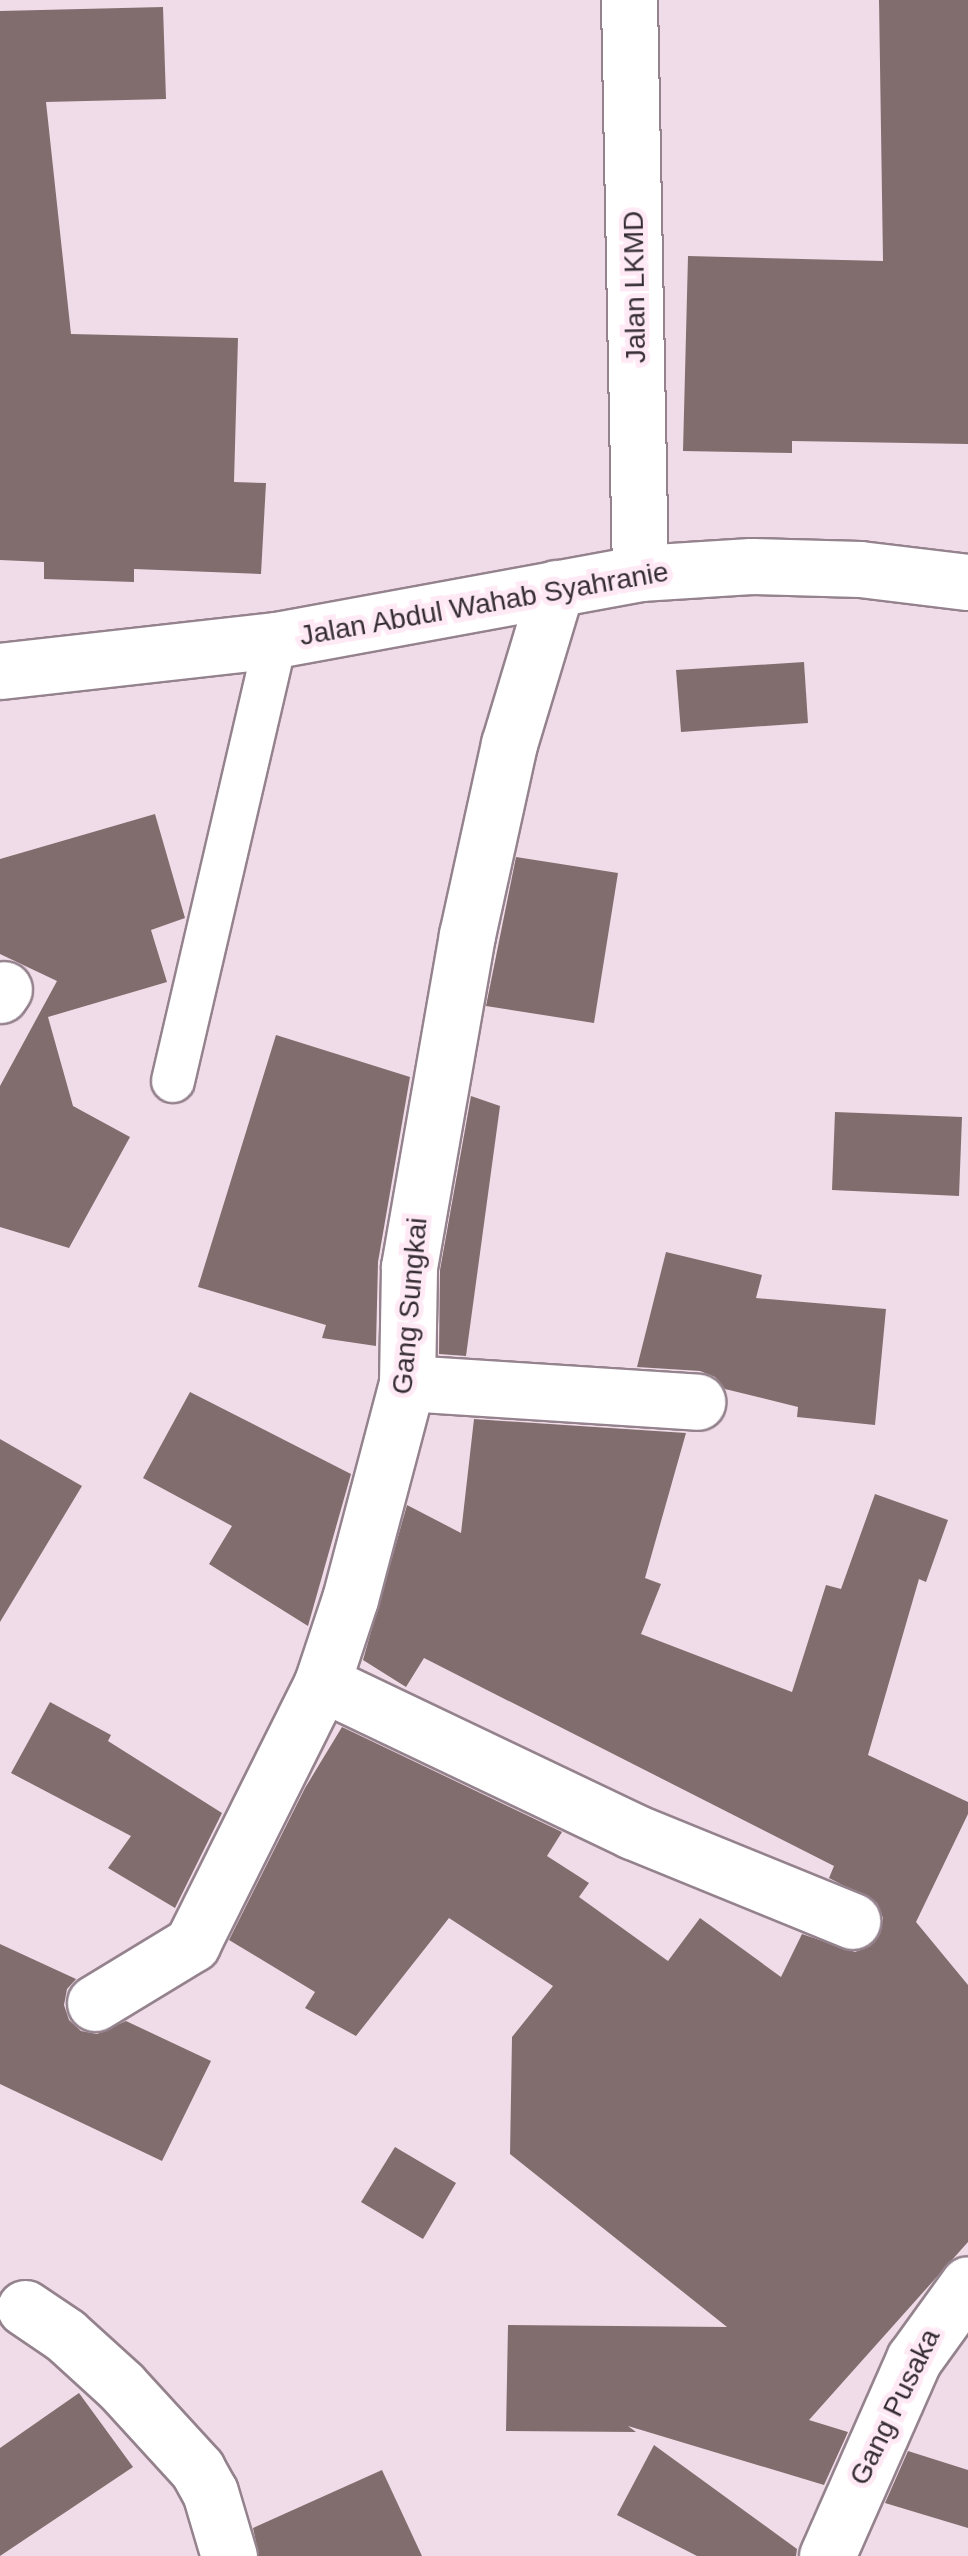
<!DOCTYPE html>
<html>
<head>
<meta charset="utf-8">
<style>
	body { margin:0 }
	#map { position:relative; width:968px; height:2556px; overflow:hidden; background:#f0dce8; font-family:Helvetica,sans-serif }
	div>[style] { position:absolute }
	.building>* { inset:0; background:#826d6e }
	.roads { filter:drop-shadow(2px 0 #94828d) drop-shadow(-2px 0 #94828d) drop-shadow(0 2px #94828d) drop-shadow(0 -2px #94828d) }
	.service>* { height:42px; margin:-21px; padding:0 21px; transform-origin:21px; border-radius:21px; background:#fff }
	.minor>* { height:55px; margin:-27.5px; padding:0 27.5px; transform-origin:27.5px; border-radius:27.5px; background:#fff }
	.tertiary>* { height:55px; margin:-27.5px; padding:0 27.5px; transform-origin:27.5px; border-radius:27.5px; background:#fff }
	.secondary>* { height:55px; margin:-27.5px; padding:0 27.5px; transform-origin:27.5px; border-radius:27.5px; background:#fff }
	span { translate:-50% -50%; white-space:nowrap; text-align:center; line-height:1.15; -webkit-text-stroke:10px #fee9f5; paint-order:stroke }
	.street-label { font-size:28px; color:#352d32 }
</style>
</head>
<body>
<div id="map">
	<div class="building">
		<i style="clip-path:polygon(879px 0,968px 0,968px 444px,792px 441px,792px 453px,683px 451px,688px 256px,883px 261px)"></i>
		<i style="clip-path:polygon(163px 7px,166px 99px,46px 102px,71px 334px,238px 338px,234px 482px,266px 483px,261px 574px,134px 569px,134px 582px,44px 579px,44px 562px,0 560px,0 11px)"></i>
		<i style="clip-path:polygon(804px 662px,808px 723px,681px 732px,676px 670px)"></i>
		<i style="clip-path:polygon(155px 814px,185px 918px,151px 930px,167px 982px,48px 1017px,73px 1106px,130px 1137px,69px 1248px,0 1227px,0 1086px,57px 981px,0 954px,0 859px)"></i>
		<i style="clip-path:polygon(516px 857px,618px 873px,594px 1023px,486px 1006px)"></i>
		<i style="clip-path:polygon(276px 1035px,410px 1077px,378px 1262px,376px 1346px,322px 1338px,326px 1325px,198px 1287px)"></i>
		<i style="clip-path:polygon(471px 1096px,500px 1106px,466px 1356px,439px 1354px,440px 1270px)"></i>
		<i style="clip-path:polygon(835px 1112px,962px 1117px,959px 1196px,832px 1190px)"></i>
		<i style="clip-path:polygon(666px 1252px,762px 1275px,756px 1298px,886px 1309px,875px 1425px,797px 1417px,798px 1407px,725px 1389px,715px 1377px,700px 1371px,637px 1367px)"></i>
		<i style="clip-path:polygon(190px 1392px,351px 1474px,308px 1626px,209px 1564px,232px 1526px,143px 1478px)"></i>
		<i style="clip-path:polygon(474px 1419px,686px 1433px,645px 1578px,661px 1584px,641px 1634px,792px 1692px,826px 1585px,841px 1589px,875px 1494px,948px 1520px,926px 1582px,919px 1579px,868px 1755px,968px 1802px,968px 1814px,916px 1922px,968px 1985px,968px 2242px,809px 2420px,848px 2432px,824px 2485px,628px 2426px,636px 2432px,506px 2431px,508px 2325px,727px 2327px,510px 2154px,512px 2037px,553px 1986px,449px 1918px,356px 2036px,305px 2008px,315px 1992px,229px 1940px,305px 1788px,342px 1727px,562px 1832px,547px 1856px,589px 1883px,579px 1897px,668px 1961px,700px 1918px,781px 1977px,802px 1934px,855px 1952px,870px 1946px,880px 1934px,883px 1918px,877px 1903px,829px 1878px,834px 1866px,424px 1658px,406px 1687px,363px 1660px,407px 1505px,461px 1533px)"></i>
		<i style="clip-path:polygon(0 1439px,82px 1486px,0 1622px)"></i>
		<i style="clip-path:polygon(50px 1702px,111px 1735px,108px 1741px,222px 1813px,175px 1908px,108px 1868px,131px 1836px,11px 1773px)"></i>
		<i style="clip-path:polygon(0 1944px,76px 1979px,67px 1989px,64px 2005px,69px 2020px,81px 2031px,97px 2034px,126px 2021px,211px 2061px,162px 2161px,0 2084px)"></i>
		<i style="clip-path:polygon(395px 2147px,456px 2183px,423px 2239px,361px 2202px)"></i>
		<i style="clip-path:polygon(79px 2393px,133px 2467px,0 2556px,0 2448px)"></i>
		<i style="clip-path:polygon(654px 2445px,797px 2549px,796px 2556px,697px 2556px,617px 2515px)"></i>
		<i style="clip-path:polygon(908px 2451px,968px 2470px,968px 2528px,885px 2503px)"></i>
		<i style="clip-path:polygon(382px 2470px,422px 2556px,259px 2556px,253px 2528px)"></i>
	</div>
	<div class="roads">
		<div class="service">
			<i style="left:173px;top:1081px;width:453px;rotate:-76.9deg"></i>
		</div>
		<div class="minor">
			<i style="left:0;top:995px;width:7px;rotate:-56deg"></i>
			<i style="left:407px;top:1383px;width:291px;rotate:3.7deg"></i>
			<i style="left:322px;top:1683px;width:344px;rotate:25.5deg"></i>
			<i style="left:632px;top:1831px;width:238px;rotate:22.2deg"></i>
			<i style="left:95px;top:2003px;width:114px;rotate:-31.3deg"></i>
			<i style="left:192px;top:1944px;width:292px;rotate:-63.5deg"></i>
			<i style="left:322px;top:1683px;width:89px;rotate:-71.6deg"></i>
			<i style="left:350px;top:1599px;width:223px;rotate:-75.2deg"></i>
			<i style="left:407px;top:1383px;width:116px;rotate:-89deg"></i>
			<i style="left:409px;top:1267px;width:337px;rotate:-80.1deg"></i>
			<i style="left:467px;top:935px;width:196px;rotate:-77.6deg"></i>
			<i style="left:509px;top:744px;width:163px;rotate:-73.2deg"></i>
			<i style="left:25px;top:2308px;width:48px;rotate:34deg"></i>
			<i style="left:65px;top:2335px;width:76px;rotate:42.3deg"></i>
			<i style="left:121px;top:2386px;width:113px;rotate:47.5deg"></i>
			<i style="left:197px;top:2469px;width:26px;rotate:61deg"></i>
			<i style="left:210px;top:2492px;width:67px;rotate:73.5deg"></i>
			<i style="left:827px;top:2556px;width:215px;rotate:-66.2deg"></i>
			<i style="left:914px;top:2359px;width:92px;rotate:-54.2deg"></i>
		</div>
		<div class="tertiary">
			<i style="left:629px;top:0;width:573px;rotate:88.9deg"></i>
		</div>
		<div class="secondary">
			<i style="left:0;top:671px;width:278px;rotate:-6.4deg"></i>
			<i style="left:276px;top:640px;width:370px;rotate:-10.4deg"></i>
			<i style="left:640px;top:573px;width:111px;rotate:-3.6deg"></i>
			<i style="left:751px;top:566px;width:109px;rotate:1.6deg"></i>
			<i style="left:860px;top:569px;width:109px;rotate:6.9deg"></i>
		</div>
	</div>
	<div class="street-label">
		<span style="left:635px;top:287px;rotate:-91deg">Jalan LKMD</span>
		<span style="left:484px;top:604px;rotate:-10deg">Jalan Abdul Wahab Syahranie</span>
		<span style="left:410px;top:1306px;rotate:-85deg">Gang Sungkai</span>
		<span style="left:895px;top:2407px;rotate:-64deg">Gang Pusaka</span>
	</div>
</div>
</body>
</html>
